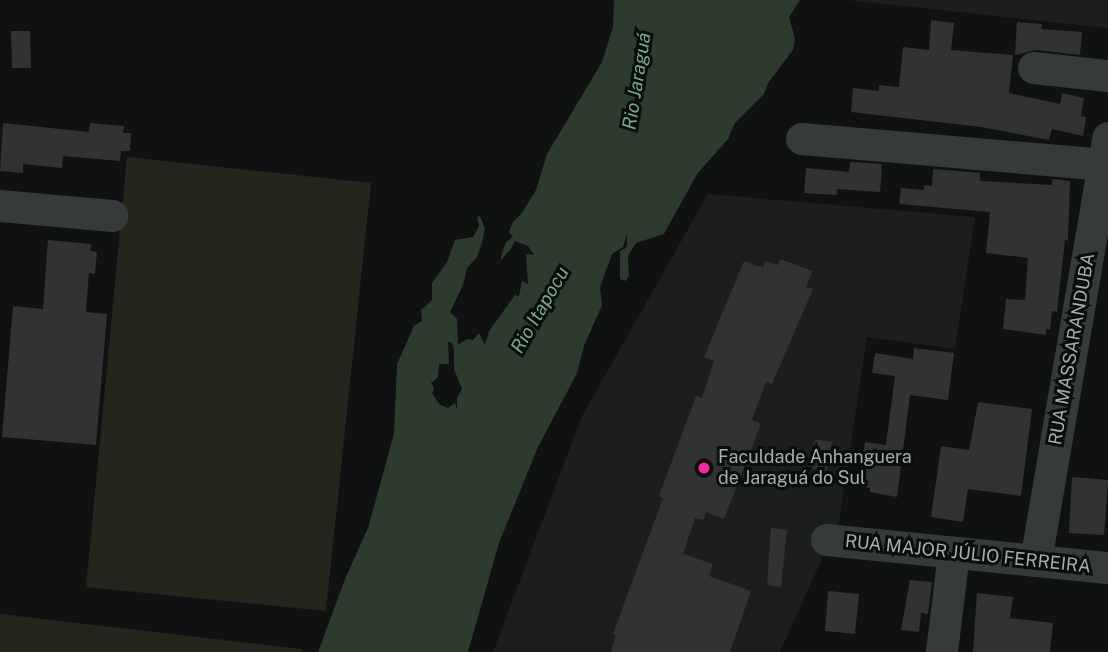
<!DOCTYPE html>
<html>
<head>
<meta charset="utf-8">
<style>
	body { margin:0 }
	#map { position:relative; width:1108px; height:652px; overflow:hidden; background:#101111; font-family:"Public Sans",sans-serif }
	div>[style] { position:absolute }
	.built>* { inset:0; background:#1c1e1d }
	.green>* { inset:0; background:#25251e }
	.water>* { inset:0; background:#2c3b2e }
	.building>* { inset:0; background:#303331 }
	.minor>* { height:32px; margin:-16px; padding:0 16px; transform-origin:16px; border-radius:16px; background:#353b39 }
	.dots>* { width:19px; height:19px; translate:-50% -50%; box-sizing:border-box; border:4px solid #0b0c0c; border-radius:50% }
	span { translate:-50% -50%; white-space:nowrap; text-align:center; line-height:1.15; -webkit-text-stroke:6px #0b0c0c; paint-order:stroke }
	.street-label { font-size:18px; color:#a1b2a9 }
	.poi-label { font-size:18px; color:#a1b2a9 }
	.left { translate:0 -50%; text-align:left }
	.water-label { font-size:19px; color:#78ad84; font-style:italic }
</style>
</head>
<body>
<div id="map">
	<div class="built">
		<i style="clip-path:polygon(847px 0,1108px 0,1108px 28px)"></i>
		<i style="clip-path:polygon(708px 194px,975px 217px,955px 349px,867px 337px,839px 521px,780px 652px,493px 652px,582px 416px)"></i>
	</div>
	<div class="green">
		<i style="clip-path:polygon(127px 157px,371px 183px,326px 611px,86px 587px)"></i>
		<i style="clip-path:polygon(0 614px,302px 649px,301px 652px,0 652px)"></i>
	</div>
	<div class="water">
		<i style="clip-path:polygon(evenodd,614px 0,800px 0,789px 17px,795px 39px,793px 50px,768px 83px,764px 94px,735px 123px,728px 139px,697px 174px,664px 234px,636px 243px,628px 256px,629px 276px,625px 281px,620px 279px,620px 251px,627px 247px,627px 234px,623px 247px,612px 254px,600px 287px,602px 305px,584px 346px,577px 373px,538px 447px,499px 543px,468px 652px,318px 652px,345px 579px,368px 528px,394px 434px,397px 364px,414px 326px,422px 321px,421px 310px,432px 300px,432px 283px,447px 262px,455px 240px,473px 237px,479px 226px,477px 217px,480px 216px,485px 229px,482px 243px,477px 257px,467px 268px,463px 285px,450px 312px,457px 319px,458px 345px,467px 339px,473px 340px,479px 333px,485px 345px,489px 331px,515px 295px,519px 296px,522px 281px,528px 284px,526px 254px,534px 255px,528px 246px,515px 241px,511px 249px,501px 260px,501px 257px,506px 242px,513px 237px,509px 232px,513px 222px,522px 213px,536px 190px,547px 154px,602px 62px,613px 27px,614px 0,448px 342px,451px 342px,454px 349px,454px 369px,462px 389px,457px 398px,457px 409px,455px 403px,448px 408px,440px 405px,432px 393px,434px 390px,431px 381px,433px 382px,438px 377px,439px 364px,449px 364px,448px 342px)"></i>
	</div>
	<div class="building">
		<i style="clip-path:polygon(931px 20px,954px 23px,951px 50px,1013px 55px,1009px 93px,1060px 104px,1062px 93px,1084px 98px,1081px 116px,1086px 117px,1083px 136px,1052px 129px,1049px 140px,981px 127px,851px 112px,853px 88px,879px 91px,879px 85px,899px 87px,903px 47px,929px 50px)"></i>
		<i style="clip-path:polygon(1017px 22px,1042px 24px,1041px 29px,1082px 32px,1080px 55px,1036px 50px,1015px 55px)"></i>
		<i style="clip-path:polygon(11px 31px,30px 31px,31px 68px,12px 68px)"></i>
		<i style="clip-path:polygon(3px 123px,89px 132px,90px 123px,124px 126px,123px 133px,131px 133px,130px 151px,121px 151px,120px 161px,63px 156px,62px 168px,23px 164px,23px 173px,0 171px)"></i>
		<i style="clip-path:polygon(850px 162px,882px 164px,880px 192px,837px 189px,837px 195px,804px 193px,806px 168px,849px 172px)"></i>
		<i style="clip-path:polygon(933px 169px,980px 173px,980px 181px,1052px 185px,1052px 179px,1070px 181px,1068px 241px,1065px 240px,1057px 312px,1052px 311px,1050px 330px,1046px 329px,1046px 335px,1003px 329px,1006px 299px,1025px 300px,1028px 258px,986px 253px,990px 212px,899px 204px,901px 188px,924px 190px,924px 185px,932px 186px)"></i>
		<i style="clip-path:polygon(48px 240px,91px 244px,90px 251px,97px 252px,95px 274px,89px 273px,86px 312px,107px 314px,96px 445px,2px 437px,13px 306px,43px 309px)"></i>
		<i style="clip-path:polygon(780px 259px,812px 271px,806px 287px,813px 289px,772px 384px,766px 382px,752px 420px,761px 424px,724px 519px,706px 512px,703px 520px,695px 518px,683px 554px,713px 564px,709px 576px,751px 591px,730px 652px,611px 652px,616px 635px,613px 634px,663px 498px,659px 496px,696px 396px,702px 398px,714px 361px,704px 357px,744px 261px,763px 268px,765px 261px,778px 265px)"></i>
		<i style="clip-path:polygon(914px 348px,954px 353px,948px 400px,910px 395px,897px 497px,870px 492px,870px 488px,858px 486px,865px 442px,886px 445px,895px 376px,872px 373px,875px 353px,913px 359px)"></i>
		<i style="clip-path:polygon(978px 402px,1032px 409px,1021px 496px,968px 489px,963px 522px,931px 517px,941px 446px,969px 450px)"></i>
		<i style="clip-path:polygon(815px 439px,832px 442px,827px 471px,808px 468px)"></i>
		<i style="clip-path:polygon(1072px 477px,1108px 480px,1104px 535px,1069px 533px)"></i>
		<i style="clip-path:polygon(771px 528px,787px 530px,781px 587px,767px 585px)"></i>
		<i style="clip-path:polygon(910px 580px,932px 582px,928px 614px,921px 613px,919px 632px,901px 630px)"></i>
		<i style="clip-path:polygon(828px 591px,859px 594px,855px 634px,825px 631px)"></i>
		<i style="clip-path:polygon(977px 593px,1013px 597px,1010px 618px,1053px 623px,1050px 652px,973px 652px)"></i>
	</div>
	<div class="minor">
		<i style="left:1034px;top:68px;width:74px;rotate:6.2deg"></i>
		<i style="left:802px;top:139px;width:302px;rotate:4.9deg"></i>
		<i style="left:0;top:206px;width:113px;rotate:5.1deg"></i>
		<i style="left:827px;top:540px;width:282px;rotate:5.7deg"></i>
		<i style="left:1036px;top:561px;width:429px;rotate:-80.3deg"></i>
		<i style="left:942px;top:652px;width:100px;rotate:-83.1deg"></i>
	</div>
	<div class="dots">
		<i style="left:704px;top:468px;background:#ed2b9a"></i>
	</div>
	<div class="street-label">
		<span style="left:1072px;top:349px;rotate:-80deg">RUA MASSARANDUBA</span>
		<span style="left:968px;top:554px;rotate:6deg">RUA MAJOR JÚLIO FERREIRA</span>
	</div>
	<div class="poi-label">
		<span class="left" style="left:718px;top:468px">Faculdade Anhanguera<br>de Jaraguá do Sul</span>
	</div>
	<div class="water-label">
		<span style="left:637px;top:81px;rotate:-81deg">Rio Jaraguá</span>
		<span style="left:540px;top:310px;rotate:-60deg">Rio Itapocu</span>
	</div>
</div>
</body>
</html>
